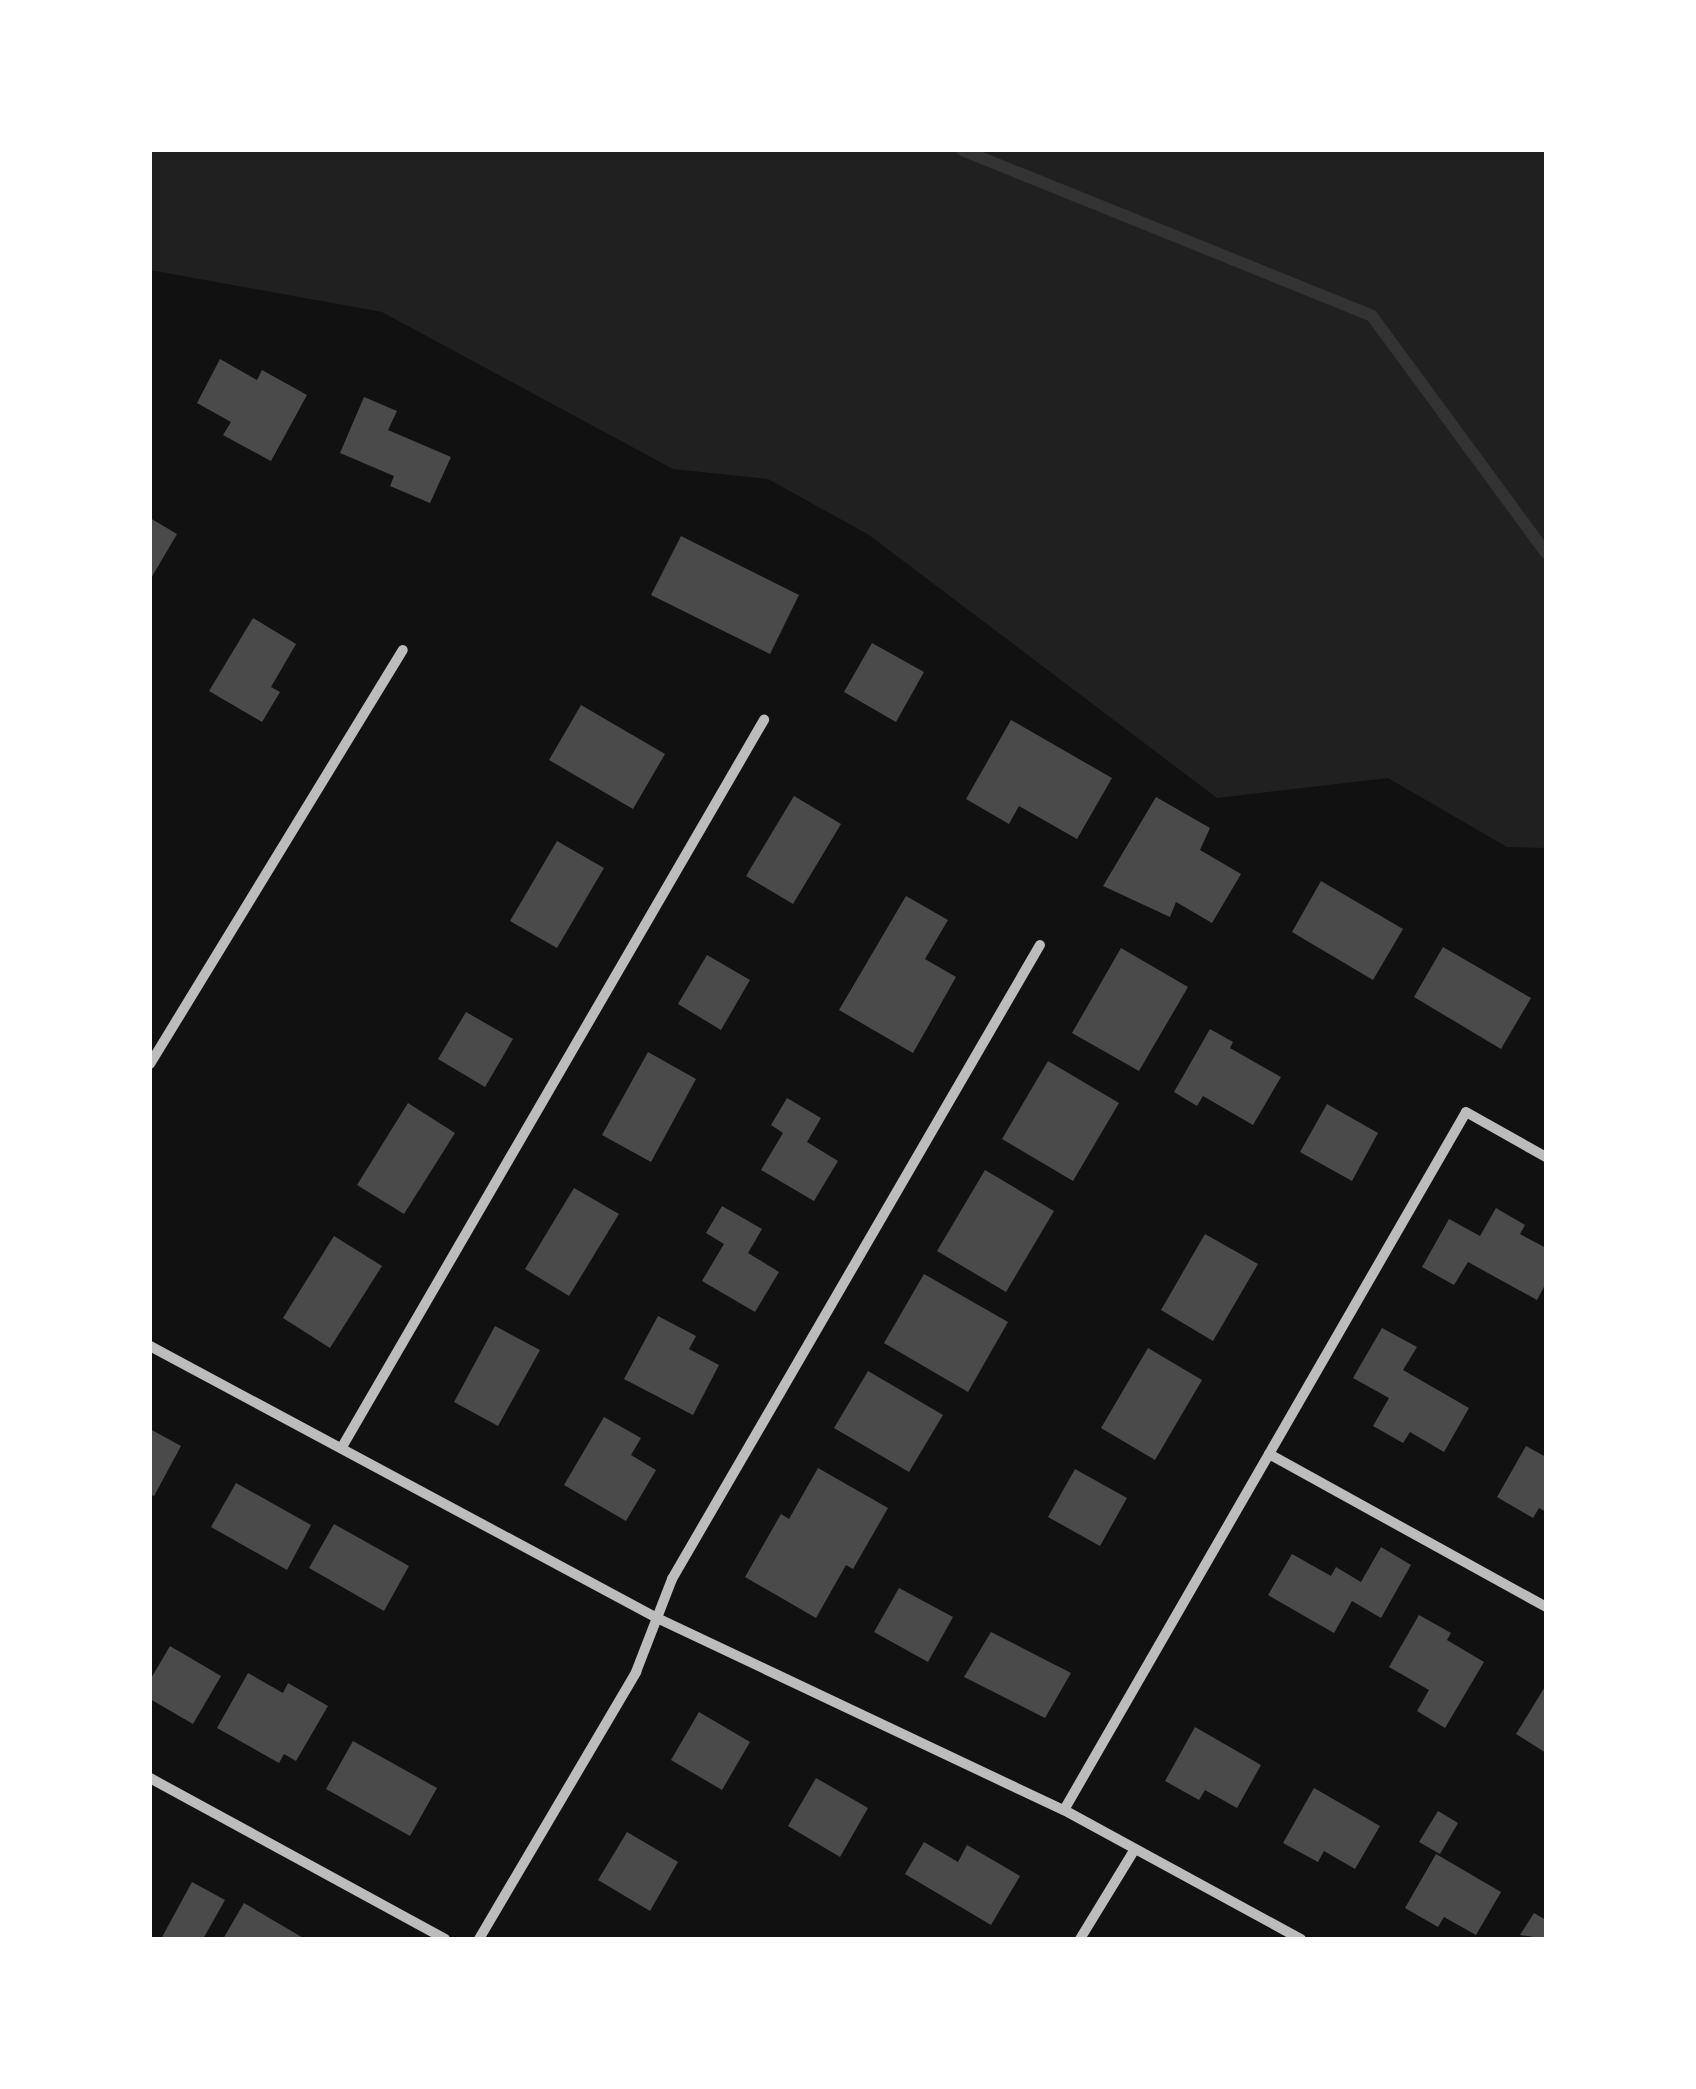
<!DOCTYPE html>
<html>
<head>
<meta charset="utf-8">
<style>
	body { margin:0 }
	#map { position:relative; width:1696px; height:2089px; overflow:hidden; background:#111; font-family:Quicksand,sans-serif }
	div>[style] { position:absolute }
	.green>* { inset:0; background:#202020 }
	.stream>* { height:12px; margin:-6px; padding:0 6px; transform-origin:6px; border-radius:6px; background:#333 }
	.building>* { inset:0; background:#4a4a4a }
	.minor>* { height:10px; margin:-5px; padding:0 5px; transform-origin:5px; border-radius:5px; background:#bcbcbc }
	span { translate:-50% -50%; white-space:nowrap; text-align:center; line-height:1.15; -webkit-text-stroke:8px #fff; paint-order:stroke }
	.frame { position:absolute; inset:0; border:152px solid #fff; pointer-events:none }
</style>
</head>
<body>
<div id="map">
	<div class="green">
		<i style="clip-path:polygon(150px 150px,1546px 150px,1546px 848px,1507px 847px,1388px 778px,1217px 798px,869px 535px,768px 479px,673px 469px,382px 312px,150px 270px)"></i>
	</div>
	<div class="stream">
		<i style="left:962px;top:150px;width:442px;rotate:22deg"></i>
		<i style="left:1372px;top:316px;width:294px;rotate:53.7deg"></i>
	</div>
	<div class="building">
		<i style="clip-path:polygon(220px 359px,257px 380px,262px 370px,307px 395px,271px 461px,223px 435px,231px 422px,197px 403px)"></i>
		<i style="clip-path:polygon(364px 397px,397px 411px,388px 430px,451px 457px,430px 503px,390px 486px,394px 476px,340px 453px)"></i>
		<i style="clip-path:polygon(150px 518px,177px 534px,150px 580px)"></i>
		<i style="clip-path:polygon(681px 536px,799px 595px,770px 654px,651px 595px)"></i>
		<i style="clip-path:polygon(253px 618px,296px 644px,271px 687px,280px 692px,262px 722px,209px 691px)"></i>
		<i style="clip-path:polygon(872px 643px,924px 672px,896px 722px,844px 692px)"></i>
		<i style="clip-path:polygon(581px 705px,665px 754px,633px 809px,549px 760px)"></i>
		<i style="clip-path:polygon(1011px 720px,1112px 778px,1077px 839px,1019px 806px,1009px 824px,966px 799px)"></i>
		<i style="clip-path:polygon(794px 796px,841px 824px,793px 904px,746px 876px)"></i>
		<i style="clip-path:polygon(1156px 797px,1210px 828px,1200px 850px,1241px 874px,1212px 923px,1176px 902px,1170px 917px,1103px 886px)"></i>
		<i style="clip-path:polygon(557px 841px,604px 868px,557px 948px,510px 921px)"></i>
		<i style="clip-path:polygon(1321px 881px,1403px 929px,1373px 980px,1292px 932px)"></i>
		<i style="clip-path:polygon(906px 896px,948px 920px,925px 959px,956px 977px,913px 1053px,839px 1010px)"></i>
		<i style="clip-path:polygon(1443px 947px,1531px 998px,1501px 1049px,1414px 997px)"></i>
		<i style="clip-path:polygon(1121px 948px,1188px 987px,1139px 1071px,1072px 1033px)"></i>
		<i style="clip-path:polygon(707px 955px,750px 980px,721px 1030px,678px 1004px)"></i>
		<i style="clip-path:polygon(466px 1012px,513px 1039px,485px 1087px,438px 1059px)"></i>
		<i style="clip-path:polygon(1210px 1029px,1233px 1042px,1230px 1048px,1281px 1077px,1253px 1125px,1203px 1096px,1197px 1106px,1174px 1092px)"></i>
		<i style="clip-path:polygon(648px 1052px,696px 1079px,651px 1162px,602px 1135px)"></i>
		<i style="clip-path:polygon(1048px 1061px,1119px 1103px,1073px 1181px,1002px 1139px)"></i>
		<i style="clip-path:polygon(787px 1098px,821px 1118px,807px 1142px,838px 1161px,814px 1201px,761px 1170px,783px 1133px,771px 1125px)"></i>
		<i style="clip-path:polygon(408px 1103px,455px 1133px,404px 1214px,357px 1185px)"></i>
		<i style="clip-path:polygon(1327px 1104px,1378px 1133px,1352px 1181px,1300px 1152px)"></i>
		<i style="clip-path:polygon(985px 1170px,1054px 1211px,1006px 1292px,937px 1251px)"></i>
		<i style="clip-path:polygon(574px 1188px,619px 1214px,569px 1296px,525px 1269px)"></i>
		<i style="clip-path:polygon(722px 1206px,762px 1229px,748px 1253px,779px 1272px,755px 1312px,702px 1281px,724px 1244px,706px 1233px)"></i>
		<i style="clip-path:polygon(1496px 1208px,1525px 1225px,1520px 1234px,1546px 1248px,1546px 1283px,1537px 1300px,1468px 1262px,1454px 1285px,1422px 1267px,1449px 1219px,1480px 1236px)"></i>
		<i style="clip-path:polygon(1205px 1234px,1258px 1264px,1213px 1341px,1161px 1310px)"></i>
		<i style="clip-path:polygon(334px 1236px,382px 1266px,330px 1348px,283px 1318px)"></i>
		<i style="clip-path:polygon(924px 1274px,1008px 1322px,968px 1392px,884px 1343px)"></i>
		<i style="clip-path:polygon(658px 1316px,696px 1336px,689px 1349px,719px 1365px,693px 1415px,624px 1379px)"></i>
		<i style="clip-path:polygon(495px 1326px,540px 1350px,498px 1426px,454px 1402px)"></i>
		<i style="clip-path:polygon(1382px 1328px,1417px 1347px,1403px 1370px,1469px 1408px,1444px 1452px,1410px 1432px,1403px 1443px,1373px 1426px,1389px 1398px,1353px 1378px)"></i>
		<i style="clip-path:polygon(1148px 1348px,1202px 1380px,1155px 1460px,1101px 1428px)"></i>
		<i style="clip-path:polygon(868px 1371px,943px 1415px,909px 1472px,834px 1428px)"></i>
		<i style="clip-path:polygon(604px 1417px,641px 1438px,631px 1455px,656px 1470px,626px 1521px,564px 1485px)"></i>
		<i style="clip-path:polygon(150px 1429px,181px 1446px,154px 1496px,150px 1494px)"></i>
		<i style="clip-path:polygon(1526px 1446px,1546px 1457px,1546px 1512px,1539px 1508px,1533px 1518px,1497px 1497px)"></i>
		<i style="clip-path:polygon(818px 1468px,888px 1508px,853px 1569px,846px 1565px,816px 1618px,745px 1577px,781px 1514px,789px 1519px)"></i>
		<i style="clip-path:polygon(1075px 1469px,1127px 1498px,1100px 1546px,1048px 1517px)"></i>
		<i style="clip-path:polygon(236px 1483px,311px 1525px,287px 1570px,211px 1527px)"></i>
		<i style="clip-path:polygon(334px 1524px,409px 1566px,384px 1611px,309px 1568px)"></i>
		<i style="clip-path:polygon(1381px 1547px,1411px 1565px,1381px 1618px,1352px 1601px,1334px 1633px,1268px 1595px,1292px 1554px,1331px 1576px,1336px 1567px,1361px 1582px)"></i>
		<i style="clip-path:polygon(899px 1588px,953px 1617px,928px 1662px,874px 1632px)"></i>
		<i style="clip-path:polygon(1419px 1615px,1451px 1633px,1447px 1640px,1484px 1662px,1445px 1728px,1417px 1711px,1429px 1690px,1389px 1667px)"></i>
		<i style="clip-path:polygon(991px 1632px,1071px 1673px,1045px 1718px,964px 1677px)"></i>
		<i style="clip-path:polygon(170px 1646px,221px 1676px,193px 1724px,150px 1699px,150px 1680px)"></i>
		<i style="clip-path:polygon(248px 1673px,283px 1693px,288px 1683px,328px 1706px,296px 1761px,284px 1754px,279px 1763px,217px 1728px)"></i>
		<i style="clip-path:polygon(1546px 1685px,1546px 1753px,1516px 1734px)"></i>
		<i style="clip-path:polygon(699px 1712px,750px 1742px,722px 1790px,671px 1760px)"></i>
		<i style="clip-path:polygon(1195px 1727px,1261px 1765px,1237px 1808px,1205px 1790px,1199px 1800px,1165px 1781px)"></i>
		<i style="clip-path:polygon(353px 1741px,437px 1788px,410px 1836px,326px 1789px)"></i>
		<i style="clip-path:polygon(816px 1778px,868px 1808px,840px 1857px,788px 1826px)"></i>
		<i style="clip-path:polygon(1314px 1788px,1380px 1826px,1355px 1869px,1324px 1851px,1318px 1862px,1283px 1843px)"></i>
		<i style="clip-path:polygon(1438px 1811px,1458px 1823px,1440px 1854px,1419px 1842px)"></i>
		<i style="clip-path:polygon(627px 1832px,678px 1862px,650px 1911px,598px 1880px)"></i>
		<i style="clip-path:polygon(924px 1842px,958px 1862px,967px 1845px,1020px 1876px,991px 1925px,905px 1874px)"></i>
		<i style="clip-path:polygon(1436px 1854px,1501px 1892px,1476px 1935px,1444px 1917px,1438px 1927px,1405px 1908px)"></i>
		<i style="clip-path:polygon(192px 1882px,225px 1900px,203px 1939px,161px 1939px)"></i>
		<i style="clip-path:polygon(244px 1903px,305px 1939px,223px 1939px)"></i>
		<i style="clip-path:polygon(1534px 1913px,1546px 1920px,1546px 1939px,1520px 1935px)"></i>
	</div>
	<div class="minor">
		<i style="left:150px;top:1064px;width:485px;rotate:-58.6deg"></i>
		<i style="left:150px;top:1346px;width:575px;rotate:28.21deg"></i>
		<i style="left:657px;top:1618px;width:450px;rotate:25.3deg"></i>
		<i style="left:1064px;top:1810px;width:270px;rotate:28.6deg"></i>
		<i style="left:342px;top:1447px;width:841px;rotate:-59.87deg"></i>
		<i style="left:1269px;top:1454px;width:316px;rotate:28.9deg"></i>
		<i style="left:150px;top:1778px;width:336px;rotate:28.6deg"></i>
		<i style="left:1064px;top:1810px;width:805px;rotate:-60.06deg"></i>
		<i style="left:1466px;top:1112px;width:92px;rotate:29.4deg"></i>
		<i style="left:479px;top:1939px;width:310px;rotate:-59.5deg"></i>
		<i style="left:636px;top:1672px;width:100px;rotate:-68.8deg"></i>
		<i style="left:672px;top:1579px;width:733px;rotate:-59.87deg"></i>
		<i style="left:1080px;top:1939px;width:105px;rotate:-58.6deg"></i>
	</div>
	<div class="frame"></div>
</div>
</body>
</html>
